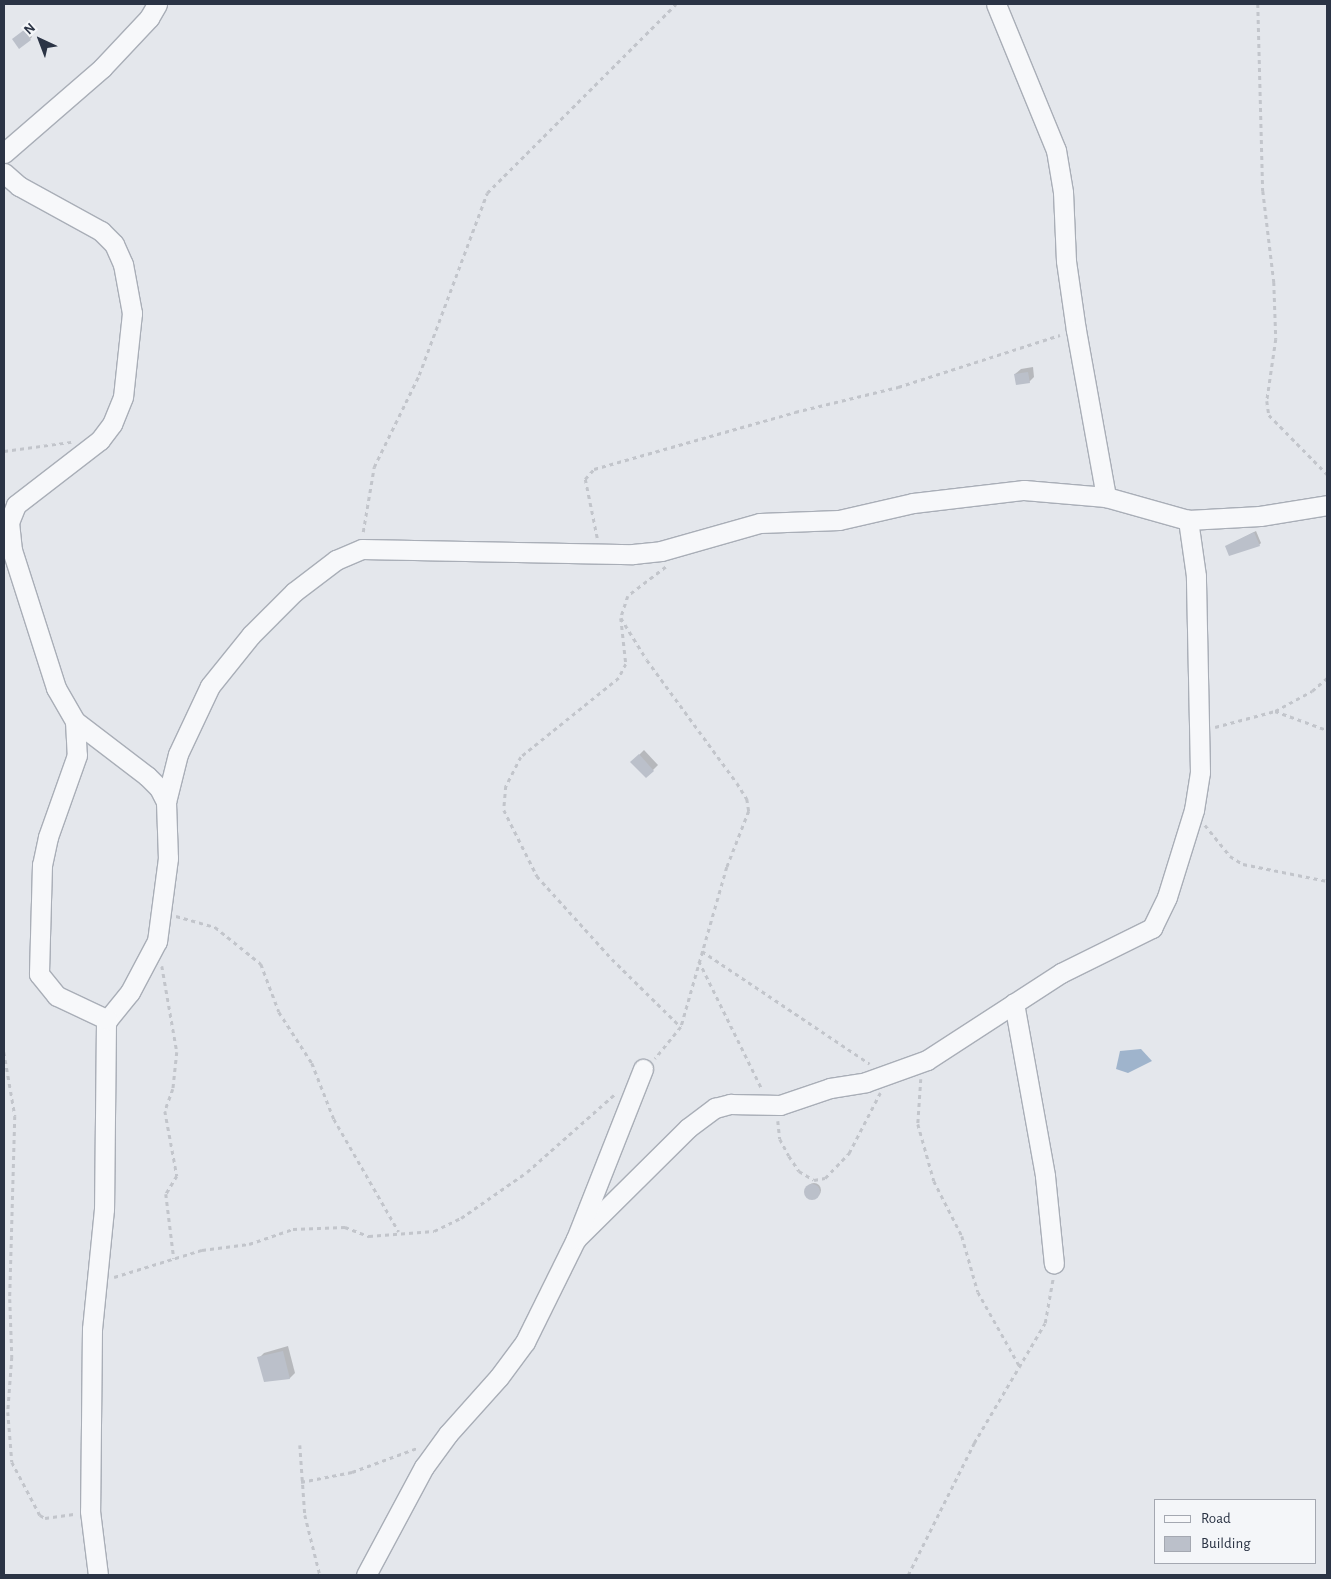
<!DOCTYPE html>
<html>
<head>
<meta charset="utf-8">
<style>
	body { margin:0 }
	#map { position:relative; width:1331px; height:1579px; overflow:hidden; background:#e4e7ec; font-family:"Alegreya Sans",sans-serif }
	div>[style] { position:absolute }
	.water>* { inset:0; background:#9fb4cc }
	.shadow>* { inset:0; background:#0003 }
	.round { border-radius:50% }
	.building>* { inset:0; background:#bbc0ca }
	.path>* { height:2.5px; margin-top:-1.25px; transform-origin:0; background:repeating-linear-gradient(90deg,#c2c5cb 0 4px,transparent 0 8px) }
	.roads { filter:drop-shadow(1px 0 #a9aeb7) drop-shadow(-1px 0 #a9aeb7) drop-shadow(0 1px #a9aeb7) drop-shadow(0 -1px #a9aeb7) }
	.minor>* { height:19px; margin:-9.5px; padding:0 9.5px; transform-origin:9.5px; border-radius:9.5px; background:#f7f8fa }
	span { translate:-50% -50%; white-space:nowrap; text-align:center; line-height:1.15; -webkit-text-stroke:4px #f4f6f9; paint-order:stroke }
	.frame { position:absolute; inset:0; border:5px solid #2b3445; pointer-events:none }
	.legend { position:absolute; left:1154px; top:1499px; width:162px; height:65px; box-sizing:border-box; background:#f4f6f9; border:1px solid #a4a8b1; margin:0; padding:6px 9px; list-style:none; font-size:15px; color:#2b3445 }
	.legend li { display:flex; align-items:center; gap:10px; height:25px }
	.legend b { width:25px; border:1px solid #a4a8b1 }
	.north { position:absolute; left:15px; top:15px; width:50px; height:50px; -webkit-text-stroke:4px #f4f6f9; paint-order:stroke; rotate:317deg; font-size:14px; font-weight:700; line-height:20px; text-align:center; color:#2b3445 }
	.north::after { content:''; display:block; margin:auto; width:18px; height:22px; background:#2b3445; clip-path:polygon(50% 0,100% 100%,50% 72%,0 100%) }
</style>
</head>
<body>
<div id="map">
	<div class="water">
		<i style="clip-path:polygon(1141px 1049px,1152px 1061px,1128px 1073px,1116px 1069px,1120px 1051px)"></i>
	</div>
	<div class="shadow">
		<i style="clip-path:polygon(26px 29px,32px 37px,30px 39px,16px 37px)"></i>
		<i style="clip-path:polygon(1033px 367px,1034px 377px,1029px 382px,1015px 374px,1021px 369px)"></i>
		<i style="clip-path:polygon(1256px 531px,1261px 543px,1259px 545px,1227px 546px)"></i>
		<i style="clip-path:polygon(644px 750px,658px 765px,646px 777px,632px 762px)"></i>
		<i class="round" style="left:807px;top:1183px;width:14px;height:14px"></i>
		<i style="clip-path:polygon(288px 1346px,295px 1373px,290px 1378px,265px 1381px,259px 1358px,264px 1353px)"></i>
	</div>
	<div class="building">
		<i style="clip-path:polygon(24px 30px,31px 40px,19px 49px,12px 39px)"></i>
		<i style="clip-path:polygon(1028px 372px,1030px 383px,1016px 385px,1014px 374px)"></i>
		<i style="clip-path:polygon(1254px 532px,1260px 546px,1229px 556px,1225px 546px)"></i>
		<i style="clip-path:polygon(639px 754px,654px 771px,646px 778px,630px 762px)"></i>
		<i class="round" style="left:804px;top:1184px;width:16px;height:16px"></i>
		<i style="clip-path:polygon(283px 1351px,290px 1379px,264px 1382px,257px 1357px)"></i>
	</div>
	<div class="path">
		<i style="left:1258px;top:4px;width:187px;rotate:88.5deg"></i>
		<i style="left:1263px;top:191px;width:92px;rotate:83.1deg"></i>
		<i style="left:1274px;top:282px;width:57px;rotate:88deg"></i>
		<i style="left:1276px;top:339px;width:63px;rotate:98.3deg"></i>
		<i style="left:1267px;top:401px;width:14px;rotate:82deg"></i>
		<i style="left:1269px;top:415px;width:83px;rotate:45.5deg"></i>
		<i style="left:4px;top:451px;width:68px;rotate:-7.7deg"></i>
		<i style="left:363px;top:532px;width:66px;rotate:-80.4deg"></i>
		<i style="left:374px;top:467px;width:102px;rotate:-63.9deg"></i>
		<i style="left:419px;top:375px;width:194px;rotate:-69.5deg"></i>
		<i style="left:487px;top:193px;width:267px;rotate:-45deg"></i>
		<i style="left:597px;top:538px;width:60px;rotate:-101.5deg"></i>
		<i style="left:585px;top:479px;width:13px;rotate:-48deg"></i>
		<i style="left:594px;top:469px;width:209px;rotate:-15.8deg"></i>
		<i style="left:795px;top:412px;width:106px;rotate:-13.6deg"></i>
		<i style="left:898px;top:387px;width:170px;rotate:-17.8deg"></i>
		<i style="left:666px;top:567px;width:48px;rotate:142.7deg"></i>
		<i style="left:628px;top:596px;width:23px;rotate:108deg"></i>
		<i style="left:621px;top:618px;width:46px;rotate:83.8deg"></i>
		<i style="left:626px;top:664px;width:16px;rotate:117deg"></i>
		<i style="left:619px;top:678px;width:126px;rotate:141.1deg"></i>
		<i style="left:521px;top:757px;width:33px;rotate:117deg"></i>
		<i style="left:506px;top:786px;width:24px;rotate:95deg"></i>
		<i style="left:504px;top:810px;width:74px;rotate:63.4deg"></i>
		<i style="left:537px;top:876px;width:112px;rotate:47.9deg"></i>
		<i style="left:612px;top:959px;width:97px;rotate:44.6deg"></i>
		<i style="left:621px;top:618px;width:49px;rotate:58.2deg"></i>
		<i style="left:647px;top:660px;width:152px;rotate:53.8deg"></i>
		<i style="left:737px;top:783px;width:19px;rotate:58deg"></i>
		<i style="left:747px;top:799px;width:12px;rotate:81deg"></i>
		<i style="left:749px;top:811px;width:60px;rotate:111.4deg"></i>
		<i style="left:727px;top:867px;width:166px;rotate:106deg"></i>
		<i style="left:681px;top:1027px;width:41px;rotate:129.1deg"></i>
		<i style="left:1275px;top:711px;width:55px;rotate:20.1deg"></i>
		<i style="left:1215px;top:727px;width:62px;rotate:-14.9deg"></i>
		<i style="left:1275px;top:711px;width:42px;rotate:-28.4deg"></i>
		<i style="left:1312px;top:691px;width:20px;rotate:-41deg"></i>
		<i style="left:1205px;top:825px;width:40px;rotate:51deg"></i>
		<i style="left:1230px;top:856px;width:15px;rotate:32deg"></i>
		<i style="left:1243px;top:864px;width:86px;rotate:11.4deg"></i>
		<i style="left:176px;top:916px;width:41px;rotate:15.8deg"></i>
		<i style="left:215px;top:927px;width:59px;rotate:38.8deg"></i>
		<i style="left:261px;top:964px;width:51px;rotate:69.4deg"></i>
		<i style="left:279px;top:1012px;width:61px;rotate:57.1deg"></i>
		<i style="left:312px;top:1063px;width:60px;rotate:68.6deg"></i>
		<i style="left:334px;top:1119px;width:130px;rotate:60.1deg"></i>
		<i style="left:702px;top:951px;width:202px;rotate:33.9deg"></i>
		<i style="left:699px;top:961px;width:143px;rotate:63.8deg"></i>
		<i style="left:162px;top:966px;width:87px;rotate:80.1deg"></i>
		<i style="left:177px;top:1052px;width:37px;rotate:96deg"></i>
		<i style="left:173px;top:1089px;width:23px;rotate:110deg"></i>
		<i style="left:165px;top:1111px;width:66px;rotate:79.5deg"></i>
		<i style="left:177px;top:1176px;width:21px;rotate:121deg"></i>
		<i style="left:166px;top:1194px;width:65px;rotate:83deg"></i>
		<i style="left:4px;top:1052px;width:65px;rotate:80.2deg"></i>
		<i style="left:15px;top:1116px;width:183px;rotate:91.6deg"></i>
		<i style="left:10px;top:1299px;width:58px;rotate:88deg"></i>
		<i style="left:12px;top:1357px;width:55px;rotate:94.2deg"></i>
		<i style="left:8px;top:1412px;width:50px;rotate:85.4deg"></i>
		<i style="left:12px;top:1462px;width:60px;rotate:62.2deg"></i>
		<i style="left:40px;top:1515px;width:6px;rotate:31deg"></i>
		<i style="left:45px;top:1518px;width:29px;rotate:-8deg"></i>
		<i style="left:921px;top:1079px;width:45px;rotate:93.8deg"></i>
		<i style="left:918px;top:1124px;width:59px;rotate:74.3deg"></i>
		<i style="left:934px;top:1181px;width:62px;rotate:63deg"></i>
		<i style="left:962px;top:1236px;width:58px;rotate:74.1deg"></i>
		<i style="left:978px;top:1292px;width:84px;rotate:60.7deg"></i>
		<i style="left:778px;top:1121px;width:18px;rotate:84deg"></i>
		<i style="left:780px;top:1139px;width:19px;rotate:62deg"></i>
		<i style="left:789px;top:1156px;width:18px;rotate:56deg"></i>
		<i style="left:799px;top:1171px;width:17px;rotate:31deg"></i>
		<i style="left:814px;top:1180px;width:11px;rotate:-10deg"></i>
		<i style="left:825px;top:1178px;width:35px;rotate:-46deg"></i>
		<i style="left:849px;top:1153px;width:68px;rotate:-62.7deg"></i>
		<i style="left:114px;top:1277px;width:92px;rotate:-17.1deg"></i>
		<i style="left:202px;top:1250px;width:47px;rotate:-7.3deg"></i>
		<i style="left:249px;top:1244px;width:46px;rotate:-18.8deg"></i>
		<i style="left:293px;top:1229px;width:52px;rotate:-2.2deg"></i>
		<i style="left:345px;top:1227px;width:26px;rotate:21deg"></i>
		<i style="left:369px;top:1236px;width:65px;rotate:-4.4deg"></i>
		<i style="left:434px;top:1231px;width:30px;rotate:-26deg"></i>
		<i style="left:461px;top:1218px;width:80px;rotate:-34.9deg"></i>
		<i style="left:527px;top:1172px;width:118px;rotate:-41.6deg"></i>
		<i style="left:300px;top:1445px;width:70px;rotate:85.9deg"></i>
		<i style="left:305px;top:1515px;width:62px;rotate:76deg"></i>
		<i style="left:301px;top:1482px;width:52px;rotate:-11.1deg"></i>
		<i style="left:352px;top:1472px;width:69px;rotate:-20.3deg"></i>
		<i style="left:908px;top:1575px;width:148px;rotate:-63.4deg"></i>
		<i style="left:974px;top:1443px;width:139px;rotate:-59.4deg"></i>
		<i style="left:1045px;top:1323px;width:46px;rotate:-79.9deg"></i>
	</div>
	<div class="roads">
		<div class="minor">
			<i style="left:996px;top:4px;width:158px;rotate:67.7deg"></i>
			<i style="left:1056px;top:150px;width:43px;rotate:80.5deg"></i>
			<i style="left:1063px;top:192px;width:69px;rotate:87.5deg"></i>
			<i style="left:1066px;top:261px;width:70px;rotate:81.8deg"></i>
			<i style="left:1076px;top:330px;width:170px;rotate:79.8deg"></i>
			<i style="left:4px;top:153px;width:130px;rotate:-40.9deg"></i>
			<i style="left:102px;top:68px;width:69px;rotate:-46.8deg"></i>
			<i style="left:149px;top:18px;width:16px;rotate:-60deg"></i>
			<i style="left:4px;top:173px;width:20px;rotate:41deg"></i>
			<i style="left:19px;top:186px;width:94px;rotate:28.8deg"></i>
			<i style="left:101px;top:231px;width:18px;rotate:45deg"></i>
			<i style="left:114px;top:244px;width:22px;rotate:66deg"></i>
			<i style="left:123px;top:264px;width:50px;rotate:79.6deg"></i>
			<i style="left:132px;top:313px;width:84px;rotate:96.1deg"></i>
			<i style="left:123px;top:397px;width:29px;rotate:112deg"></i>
			<i style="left:112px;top:424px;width:20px;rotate:127deg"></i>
			<i style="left:100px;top:440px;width:106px;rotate:142.3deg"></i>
			<i style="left:16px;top:505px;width:18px;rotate:112deg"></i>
			<i style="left:9px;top:522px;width:28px;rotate:84deg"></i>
			<i style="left:12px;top:550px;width:145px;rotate:72.3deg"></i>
			<i style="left:56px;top:688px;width:38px;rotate:60deg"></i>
			<i style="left:75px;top:721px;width:91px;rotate:37.4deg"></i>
			<i style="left:147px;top:776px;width:17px;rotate:45deg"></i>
			<i style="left:159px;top:788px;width:16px;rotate:63deg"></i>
			<i style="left:166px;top:802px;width:56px;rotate:88deg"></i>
			<i style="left:168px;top:858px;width:84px;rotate:97.5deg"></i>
			<i style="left:157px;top:941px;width:58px;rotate:117.9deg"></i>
			<i style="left:130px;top:992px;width:38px;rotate:129deg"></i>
			<i style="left:106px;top:1022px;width:187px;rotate:90.6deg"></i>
			<i style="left:104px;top:1209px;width:121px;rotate:95.7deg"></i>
			<i style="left:92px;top:1329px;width:182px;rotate:90.6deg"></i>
			<i style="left:90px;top:1511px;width:64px;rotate:82.9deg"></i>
			<i style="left:75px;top:721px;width:34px;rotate:87deg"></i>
			<i style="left:77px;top:755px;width:87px;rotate:109.5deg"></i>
			<i style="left:48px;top:837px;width:29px;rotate:102deg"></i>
			<i style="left:42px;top:865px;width:109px;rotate:91.6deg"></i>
			<i style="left:39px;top:974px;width:28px;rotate:51deg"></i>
			<i style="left:57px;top:996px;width:56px;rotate:25.2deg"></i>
			<i style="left:166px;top:802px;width:49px;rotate:-76deg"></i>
			<i style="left:178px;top:754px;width:75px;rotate:-64.8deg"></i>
			<i style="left:210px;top:686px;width:65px;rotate:-51.2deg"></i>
			<i style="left:251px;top:635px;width:61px;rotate:-45deg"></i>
			<i style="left:294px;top:592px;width:53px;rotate:-37.3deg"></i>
			<i style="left:336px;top:560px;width:28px;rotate:-23deg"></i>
			<i style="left:362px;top:549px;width:271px;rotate:1.1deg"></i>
			<i style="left:633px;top:554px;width:28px;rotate:-6deg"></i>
			<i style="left:661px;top:551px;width:103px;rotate:-15.8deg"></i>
			<i style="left:760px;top:523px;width:79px;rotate:-2.2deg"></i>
			<i style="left:839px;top:520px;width:76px;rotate:-12.9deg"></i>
			<i style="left:913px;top:503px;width:112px;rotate:-6.7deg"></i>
			<i style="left:1024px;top:490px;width:82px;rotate:4.9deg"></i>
			<i style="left:1106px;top:497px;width:85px;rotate:15.7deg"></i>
			<i style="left:1188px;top:520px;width:72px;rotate:-3.2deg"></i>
			<i style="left:1260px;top:516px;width:68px;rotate:-9.3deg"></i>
			<i style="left:1014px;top:1003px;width:176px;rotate:79.8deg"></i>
			<i style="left:1045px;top:1176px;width:88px;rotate:84.2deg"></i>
			<i style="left:576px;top:1239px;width:158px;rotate:-44.7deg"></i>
			<i style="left:688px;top:1128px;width:34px;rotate:-37deg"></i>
			<i style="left:715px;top:1108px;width:16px;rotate:-15deg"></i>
			<i style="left:730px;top:1104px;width:50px;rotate:1.1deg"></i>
			<i style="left:780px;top:1105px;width:53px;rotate:-18.8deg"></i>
			<i style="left:830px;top:1088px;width:36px;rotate:-9deg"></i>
			<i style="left:866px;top:1082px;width:65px;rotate:-19.8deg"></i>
			<i style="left:927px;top:1060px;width:160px;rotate:-33deg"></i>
			<i style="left:1061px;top:973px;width:102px;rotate:-26.3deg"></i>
			<i style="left:1152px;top:928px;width:34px;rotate:-64deg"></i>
			<i style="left:1167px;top:897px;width:91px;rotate:-72.8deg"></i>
			<i style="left:1194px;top:810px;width:38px;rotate:-81deg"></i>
			<i style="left:1200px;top:772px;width:196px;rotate:-91.2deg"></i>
			<i style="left:1196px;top:576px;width:57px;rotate:-98.1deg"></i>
			<i style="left:366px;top:1575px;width:123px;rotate:-61.8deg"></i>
			<i style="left:424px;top:1467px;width:41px;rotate:-54deg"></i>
			<i style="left:448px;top:1434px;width:76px;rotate:-48.2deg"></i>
			<i style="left:499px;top:1377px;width:44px;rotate:-53.4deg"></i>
			<i style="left:525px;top:1342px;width:115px;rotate:-63.7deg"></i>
			<i style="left:576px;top:1239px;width:183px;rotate:-68.5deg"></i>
		</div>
	</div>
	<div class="frame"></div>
	<ul class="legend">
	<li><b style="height:6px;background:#f7f8fa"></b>Road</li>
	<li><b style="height:14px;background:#bbc0ca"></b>Building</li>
	</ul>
	<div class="north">N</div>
</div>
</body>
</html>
